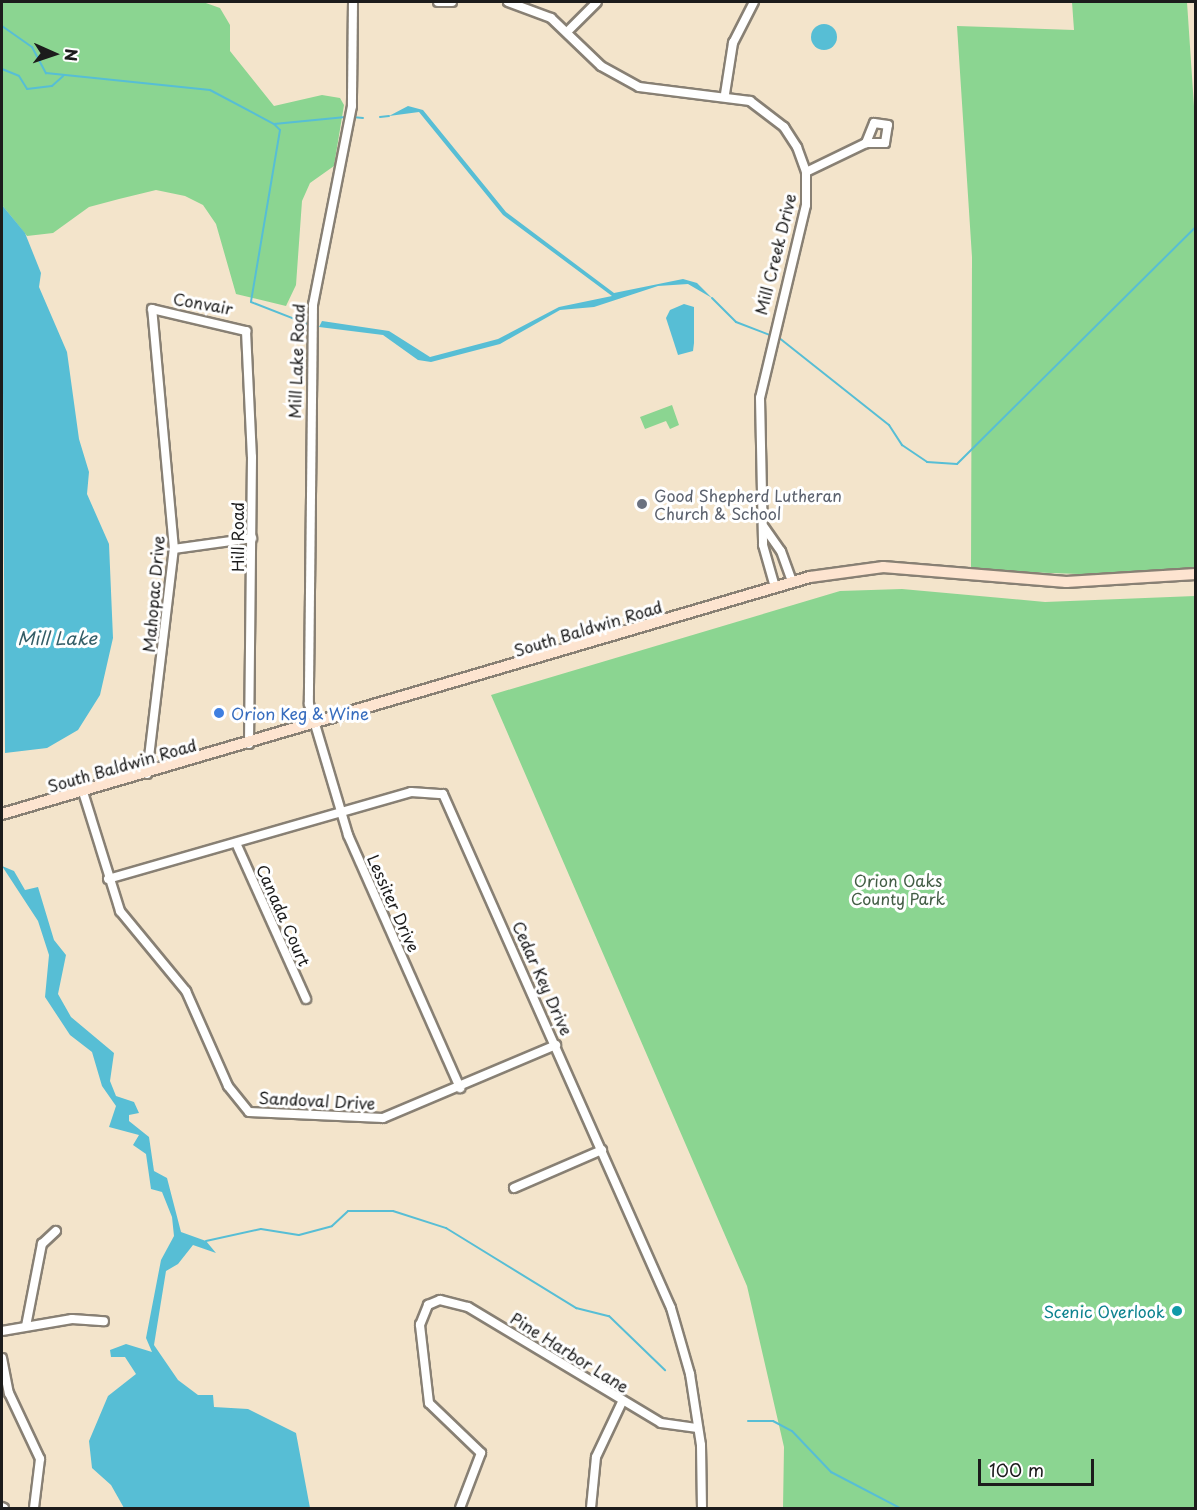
<!DOCTYPE html>
<html>
<head>
<meta charset="utf-8">
<style>
	body { margin:0 }
	#map { position:relative; width:1197px; height:1510px; overflow:hidden; background:#f3e4cb; font-family:"Playpen Sans",sans-serif }
	div>[style] { position:absolute }
	.green>* { inset:0; background:#8bd591 }
	.water>* { inset:0; background:#57bed5 }
	.round { border-radius:50% }
	.stream>* { height:2px; margin:-1px; padding:0 1px; transform-origin:1px; border-radius:1px; background:#57bed5 }
	.roads { filter:drop-shadow(2px 0 #888074) drop-shadow(-2px 0 #888074) drop-shadow(0 2px #888074) drop-shadow(0 -2px #888074) }
	.minor>* { height:8px; margin:-4px; padding:0 4px; transform-origin:4px; border-radius:4px; background:#fff }
	.secondary>* { height:10px; margin:-5px; padding:0 5px; transform-origin:5px; border-radius:5px; background:#fde4d0 }
	.dots>* { width:16px; height:16px; translate:-50% -50%; box-sizing:border-box; border:3px solid #fff; border-radius:50% }
	span { translate:-50% -50%; white-space:nowrap; text-align:center; line-height:1.15; -webkit-text-stroke:6px #fff; paint-order:stroke }
	.street-label { font-size:16px; color:#1c1c1c }
	.worship-label { font-size:16px; color:#5b616d }
	.left { translate:0 -50%; text-align:left }
	.shop-label { font-size:16px; color:#366cbe }
	.park-label { font-size:16px; color:#435d45 }
	.culture-label { font-size:16px; color:#0d838f }
	.right { translate:-100% -50%; text-align:right }
	.water-label { font-size:18px; color:#345d66; font-style:italic }
	.frame { position:absolute; inset:0; border:3px solid #1c1c1c; pointer-events:none }
	.north { position:absolute; left:24px; top:24px; width:60px; height:60px; -webkit-text-stroke:4px #fff; paint-order:stroke; rotate:93deg; font-size:16px; font-weight:700; line-height:24px; text-align:center; color:#1c1c1c }
	.north::after { content:''; display:block; margin:auto; width:21px; height:27px; background:#1c1c1c; clip-path:polygon(50% 0,100% 100%,50% 72%,0 100%) }
	.scale { position:absolute; left:978px; top:1459px; width:116px; height:27px; box-sizing:border-box; border:3px solid #1c1c1c; border-top:0; padding-left:8px; font-size:18px; line-height:21px; white-space:nowrap; color:#1c1c1c; -webkit-text-stroke:4px #fff; paint-order:stroke }
</style>
</head>
<body>
<div id="map">
	<div class="green">
		<i style="clip-path:polygon(2px 2px,203px 2px,220px 8px,230px 25px,230px 51px,274px 106px,322px 95px,340px 98px,344px 105px,334px 166px,310px 183px,302px 201px,296px 285px,286px 306px,236px 294px,216px 224px,203px 205px,185px 196px,156px 190px,119px 199px,89px 207px,53px 233px,27px 236px,2px 205px)"></i>
		<i style="clip-path:polygon(1072px 2px,1187px 2px,1196px 136px,1195px 567px,1182px 570px,1107px 575px,971px 570px,972px 257px,957px 26px,1074px 30px)"></i>
		<i style="clip-path:polygon(672px 405px,679px 425px,670px 429px,666px 421px,645px 429px,640px 417px)"></i>
		<i style="clip-path:polygon(902px 589px,1045px 602px,1195px 596px,1195px 1508px,783px 1508px,784px 1447px,747px 1286px,491px 695px,840px 591px)"></i>
	</div>
	<div class="water">
		<i class="round" style="left:811px;top:24px;width:26px;height:26px"></i>
		<i style="clip-path:polygon(408px 106px,423px 110px,506px 212px,614px 293px,683px 279px,697px 283px,712px 298px,688px 284px,658px 286px,594px 307px,560px 310px,500px 344px,431px 362px,418px 360px,383px 335px,319px 327px,322px 321px,389px 331px,430px 357px,498px 339px,559px 307px,612px 296px,503px 215px,419px 112px,389px 116px)"></i>
		<i style="clip-path:polygon(2px 205px,25px 233px,41px 273px,39px 287px,67px 352px,79px 439px,89px 472px,87px 494px,109px 544px,113px 638px,100px 695px,78px 730px,47px 748px,5px 753px)"></i>
		<i style="clip-path:polygon(684px 304px,694px 307px,694px 343px,693px 351px,678px 355px,666px 318px,670px 310px)"></i>
		<i style="clip-path:polygon(2px 866px,14px 871px,25px 890px,38px 887px,54px 940px,66px 955px,58px 994px,71px 1017px,114px 1053px,110px 1081px,116px 1096px,134px 1102px,139px 1113px,129px 1115px,129px 1121px,149px 1137px,154px 1171px,167px 1178px,181px 1232px,206px 1241px,216px 1253px,193px 1245px,178px 1264px,166px 1271px,154px 1345px,178px 1380px,198px 1395px,213px 1395px,214px 1407px,248px 1409px,296px 1433px,310px 1508px,124px 1508px,111px 1485px,92px 1468px,89px 1441px,108px 1396px,136px 1374px,125px 1357px,111px 1357px,110px 1350px,126px 1344px,152px 1352px,146px 1338px,161px 1260px,174px 1236px,172px 1217px,162px 1192px,151px 1189px,146px 1154px,133px 1145px,139px 1135px,109px 1127px,116px 1106px,102px 1086px,92px 1052px,70px 1035px,45px 997px,49px 955px,38px 921px)"></i>
	</div>
	<div class="stream">
		<i style="left:2px;top:26px;width:37px;rotate:35deg"></i>
		<i style="left:32px;top:47px;width:30px;rotate:62deg"></i>
		<i style="left:46px;top:73px;width:165px;rotate:5.9deg"></i>
		<i style="left:210px;top:90px;width:72px;rotate:28deg"></i>
		<i style="left:274px;top:124px;width:8px;rotate:45deg"></i>
		<i style="left:280px;top:130px;width:174px;rotate:99.6deg"></i>
		<i style="left:251px;top:302px;width:63px;rotate:21.3deg"></i>
		<i style="left:2px;top:69px;width:18px;rotate:22deg"></i>
		<i style="left:19px;top:76px;width:15px;rotate:58deg"></i>
		<i style="left:27px;top:89px;width:25px;rotate:-7deg"></i>
		<i style="left:52px;top:86px;width:15px;rotate:-42deg"></i>
		<i style="left:352px;top:117px;width:11px;rotate:5deg"></i>
		<i style="left:380px;top:117px;width:9px;rotate:-6deg"></i>
		<i style="left:274px;top:124px;width:72px;rotate:-5.6deg"></i>
		<i style="left:712px;top:298px;width:34px;rotate:45deg"></i>
		<i style="left:736px;top:322px;width:40px;rotate:21deg"></i>
		<i style="left:778px;top:337px;width:142px;rotate:38.4deg"></i>
		<i style="left:889px;top:425px;width:24px;rotate:57deg"></i>
		<i style="left:902px;top:445px;width:30px;rotate:34deg"></i>
		<i style="left:927px;top:462px;width:30px;rotate:4deg"></i>
		<i style="left:957px;top:464px;width:337px;rotate:-44.8deg"></i>
		<i style="left:206px;top:1241px;width:56px;rotate:-12.3deg"></i>
		<i style="left:261px;top:1229px;width:38px;rotate:9deg"></i>
		<i style="left:299px;top:1235px;width:34px;rotate:-15deg"></i>
		<i style="left:332px;top:1226px;width:22px;rotate:-43deg"></i>
		<i style="left:348px;top:1211px;width:45px"></i>
		<i style="left:393px;top:1211px;width:56px;rotate:17.8deg"></i>
		<i style="left:446px;top:1228px;width:153px;rotate:31.6deg"></i>
		<i style="left:576px;top:1308px;width:34px;rotate:14deg"></i>
		<i style="left:609px;top:1316px;width:78px;rotate:44deg"></i>
		<i style="left:748px;top:1421px;width:25px"></i>
		<i style="left:773px;top:1421px;width:21px;rotate:28deg"></i>
		<i style="left:792px;top:1431px;width:57px;rotate:46.4deg"></i>
		<i style="left:831px;top:1472px;width:78px;rotate:27.6deg"></i>
	</div>
	<div class="roads">
		<div class="minor">
			<i style="left:353px;top:2px;width:104px;rotate:90.6deg"></i>
			<i style="left:352px;top:106px;width:203px;rotate:101.1deg"></i>
			<i style="left:313px;top:305px;width:399px;rotate:90.6deg"></i>
			<i style="left:309px;top:704px;width:137px;rotate:73.4deg"></i>
			<i style="left:348px;top:835px;width:277px;rotate:66.1deg"></i>
			<i style="left:438px;top:2px;width:14px"></i>
			<i style="left:508px;top:2px;width:46px;rotate:20.4deg"></i>
			<i style="left:551px;top:18px;width:69px;rotate:43.8deg"></i>
			<i style="left:601px;top:66px;width:43px;rotate:28.9deg"></i>
			<i style="left:639px;top:87px;width:112px;rotate:7.2deg"></i>
			<i style="left:750px;top:101px;width:43px;rotate:37.4deg"></i>
			<i style="left:784px;top:127px;width:24px;rotate:57deg"></i>
			<i style="left:797px;top:147px;width:27px;rotate:70deg"></i>
			<i style="left:806px;top:172px;width:33px;rotate:90deg"></i>
			<i style="left:806px;top:205px;width:198px;rotate:103.4deg"></i>
			<i style="left:760px;top:398px;width:147px;rotate:88.8deg"></i>
			<i style="left:763px;top:545px;width:44px;rotate:74.1deg"></i>
			<i style="left:567px;top:32px;width:42px;rotate:-45deg"></i>
			<i style="left:725px;top:94px;width:52px;rotate:-81.1deg"></i>
			<i style="left:733px;top:43px;width:46px;rotate:-62.9deg"></i>
			<i style="left:806px;top:172px;width:67px;rotate:-25.8deg"></i>
			<i style="left:866px;top:143px;width:19px"></i>
			<i style="left:885px;top:143px;width:18px;rotate:-81deg"></i>
			<i style="left:888px;top:125px;width:14px;rotate:-172deg"></i>
			<i style="left:874px;top:123px;width:22px;rotate:112deg"></i>
			<i style="left:764px;top:527px;width:29px;rotate:55deg"></i>
			<i style="left:781px;top:551px;width:33px;rotate:70deg"></i>
			<i style="left:174px;top:549px;width:79px;rotate:-8deg"></i>
			<i style="left:147px;top:774px;width:227px;rotate:-83.2deg"></i>
			<i style="left:174px;top:549px;width:241px;rotate:-95.2deg"></i>
			<i style="left:152px;top:309px;width:97px;rotate:13.2deg"></i>
			<i style="left:246px;top:331px;width:126px;rotate:87.3deg"></i>
			<i style="left:252px;top:457px;width:287px;rotate:90.6deg"></i>
			<i style="left:83px;top:792px;width:125px;rotate:72.7deg"></i>
			<i style="left:120px;top:911px;width:104px;rotate:50.5deg"></i>
			<i style="left:186px;top:991px;width:104px;rotate:66.1deg"></i>
			<i style="left:228px;top:1086px;width:33px;rotate:51deg"></i>
			<i style="left:249px;top:1112px;width:134px;rotate:2.6deg"></i>
			<i style="left:383px;top:1118px;width:188px;rotate:-22.9deg"></i>
			<i style="left:236px;top:843px;width:171px;rotate:65.8deg"></i>
			<i style="left:108px;top:879px;width:315px;rotate:-16deg"></i>
			<i style="left:411px;top:792px;width:32px;rotate:4deg"></i>
			<i style="left:443px;top:794px;width:562px;rotate:66.08deg"></i>
			<i style="left:671px;top:1308px;width:69px;rotate:73.9deg"></i>
			<i style="left:690px;top:1374px;width:72px;rotate:81.2deg"></i>
			<i style="left:701px;top:1445px;width:63px;rotate:89.1deg"></i>
			<i style="left:514px;top:1188px;width:96px;rotate:-23.4deg"></i>
			<i style="left:26px;top:1326px;width:84px;rotate:-79deg"></i>
			<i style="left:42px;top:1244px;width:19px;rotate:-43deg"></i>
			<i style="left:2px;top:1331px;width:71px;rotate:-9.7deg"></i>
			<i style="left:72px;top:1319px;width:32px;rotate:4deg"></i>
			<i style="left:2px;top:1358px;width:36px;rotate:79deg"></i>
			<i style="left:9px;top:1393px;width:73px;rotate:64.8deg"></i>
			<i style="left:40px;top:1459px;width:49px;rotate:97deg"></i>
			<i style="left:2px;top:1507px;width:2px;rotate:27deg"></i>
			<i style="left:460px;top:1508px;width:59px;rotate:-69.1deg"></i>
			<i style="left:481px;top:1453px;width:72px;rotate:-136.1deg"></i>
			<i style="left:429px;top:1403px;width:79px;rotate:-96.6deg"></i>
			<i style="left:420px;top:1325px;width:22px;rotate:-68deg"></i>
			<i style="left:428px;top:1305px;width:13px;rotate:-23deg"></i>
			<i style="left:440px;top:1300px;width:29px;rotate:14deg"></i>
			<i style="left:468px;top:1307px;width:225px;rotate:31deg"></i>
			<i style="left:661px;top:1423px;width:37px;rotate:8deg"></i>
			<i style="left:591px;top:1508px;width:51px;rotate:-84.4deg"></i>
			<i style="left:596px;top:1457px;width:61px;rotate:-64.7deg"></i>
		</div>
		<div class="secondary">
			<i style="left:2px;top:814px;width:842px;rotate:-16.35deg"></i>
			<i style="left:810px;top:577px;width:74px;rotate:-7.8deg"></i>
			<i style="left:883px;top:567px;width:184px;rotate:4.7deg"></i>
			<i style="left:1066px;top:582px;width:130px;rotate:-3.5deg"></i>
		</div>
	</div>
	<div class="dots">
		<i style="left:642px;top:504px;background:#6b7280"></i>
		<i style="left:219px;top:713px;background:#3f7fe0"></i>
		<i style="left:1177px;top:1311px;background:#0f9aa8"></i>
	</div>
	<div class="street-label">
		<span style="left:775px;top:254px;rotate:-76deg">Mill Creek Drive</span>
		<span style="left:203px;top:303px;rotate:10deg">Convair</span>
		<span style="left:296px;top:361px;rotate:-88deg">Mill Lake Road</span>
		<span style="left:237px;top:537px;rotate:-90deg">Hill Road</span>
		<span style="left:153px;top:594px;rotate:-85deg">Mahopac Drive</span>
		<span style="left:588px;top:628px;rotate:-17deg">South Baldwin Road</span>
		<span style="left:122px;top:765px;rotate:-16deg">South Baldwin Road</span>
		<span style="left:394px;top:903px;rotate:66deg">Lessiter Drive</span>
		<span style="left:284px;top:915px;rotate:66deg">Canada Court</span>
		<span style="left:543px;top:978px;rotate:66deg">Cedar Key Drive</span>
		<span style="left:317px;top:1100px;rotate:3deg">Sandoval Drive</span>
		<span style="left:570px;top:1352px;rotate:32deg">Pine Harbor Lane</span>
	</div>
	<div class="worship-label">
		<span class="left" style="left:654px;top:504px">Good Shepherd Lutheran<br>Church &amp; School</span>
	</div>
	<div class="shop-label">
		<span class="left" style="left:231px;top:713px">Orion Keg &amp; Wine</span>
	</div>
	<div class="park-label">
		<span style="left:898px;top:889px">Orion Oaks<br>County Park</span>
	</div>
	<div class="culture-label">
		<span class="right" style="left:1165px;top:1311px">Scenic Overlook</span>
	</div>
	<div class="water-label">
		<span style="left:57px;top:638px">Mill Lake</span>
	</div>
	<div class="frame"></div>
	<div class="north">N</div>
	<div class="scale">100 m</div>
</div>
</body>
</html>
